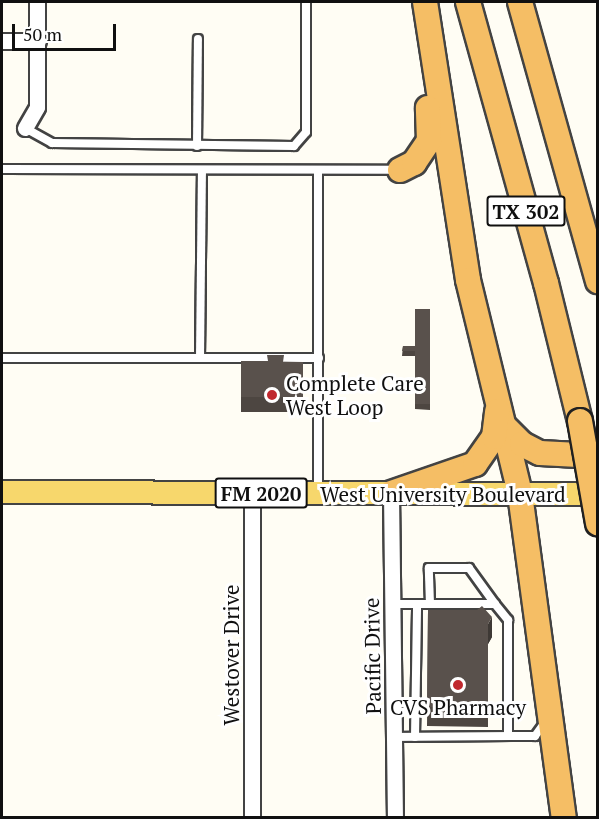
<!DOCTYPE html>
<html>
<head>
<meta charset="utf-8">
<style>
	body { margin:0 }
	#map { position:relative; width:599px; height:819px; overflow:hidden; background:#fffdf4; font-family:"PT Serif",serif }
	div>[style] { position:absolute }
	.roads { filter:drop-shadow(2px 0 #434343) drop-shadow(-2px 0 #434343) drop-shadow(0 2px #434343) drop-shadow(0 -2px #434343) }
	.service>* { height:8px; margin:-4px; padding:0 4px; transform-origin:4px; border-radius:4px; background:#fff }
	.minor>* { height:15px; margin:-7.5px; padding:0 7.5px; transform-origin:7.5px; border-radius:7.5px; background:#fff }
	.primary>* { height:22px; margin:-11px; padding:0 11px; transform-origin:11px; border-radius:11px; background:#f7d76c }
	.trunk>* { height:24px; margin:-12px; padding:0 12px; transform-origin:12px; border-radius:12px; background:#f5be65 }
	.bridges { filter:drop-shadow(2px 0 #212121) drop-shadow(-2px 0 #212121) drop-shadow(0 2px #212121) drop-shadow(0 -2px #212121) }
	.trunk-bridge>* { height:24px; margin:-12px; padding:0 12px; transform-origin:12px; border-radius:12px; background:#f5be65 }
	.wall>* { inset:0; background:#4d4641 }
	.shaded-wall>* { inset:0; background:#3e3935 }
	.building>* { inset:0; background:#59514c }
	.dots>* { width:16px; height:16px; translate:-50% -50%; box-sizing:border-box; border:3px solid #fff; border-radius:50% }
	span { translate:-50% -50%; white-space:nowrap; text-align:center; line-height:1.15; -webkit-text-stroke:6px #fff; paint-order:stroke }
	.shield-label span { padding:2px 4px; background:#fff; border:2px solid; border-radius:4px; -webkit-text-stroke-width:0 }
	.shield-label { font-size:20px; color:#101010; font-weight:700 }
	.poi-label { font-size:21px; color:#101010 }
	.left { translate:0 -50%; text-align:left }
	.street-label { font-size:21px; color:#101010 }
	.frame { position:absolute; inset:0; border:3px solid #101010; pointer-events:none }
	.scale { position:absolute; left:12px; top:24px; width:104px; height:27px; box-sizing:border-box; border:3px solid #101010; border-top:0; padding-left:8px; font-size:18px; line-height:21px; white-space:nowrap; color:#101010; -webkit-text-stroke:4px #fff; paint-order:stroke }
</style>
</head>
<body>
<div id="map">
	<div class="roads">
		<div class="service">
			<i style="left:25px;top:128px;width:31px;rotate:29deg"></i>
			<i style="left:52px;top:143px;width:242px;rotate:0.7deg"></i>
			<i style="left:294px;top:146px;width:18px;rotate:-49deg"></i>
			<i style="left:306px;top:132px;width:130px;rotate:-90deg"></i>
			<i style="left:197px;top:146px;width:107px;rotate:-89.5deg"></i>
			<i style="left:2px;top:169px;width:394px;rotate:0.1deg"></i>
			<i style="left:318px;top:170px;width:320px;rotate:90deg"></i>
			<i style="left:2px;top:358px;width:317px"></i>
			<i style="left:200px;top:358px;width:188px;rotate:-89.4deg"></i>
			<i style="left:392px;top:604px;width:103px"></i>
			<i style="left:495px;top:604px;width:21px;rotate:51deg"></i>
			<i style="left:508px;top:620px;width:116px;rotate:90deg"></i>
			<i style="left:508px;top:736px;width:27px"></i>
			<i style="left:535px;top:736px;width:17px;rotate:-54deg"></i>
			<i style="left:430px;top:604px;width:36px;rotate:-92deg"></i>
			<i style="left:429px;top:568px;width:40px"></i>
			<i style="left:469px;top:568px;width:44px;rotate:54.2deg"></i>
			<i style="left:394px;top:737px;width:114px;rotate:-0.5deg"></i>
			<i style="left:415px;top:737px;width:133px;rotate:-89.1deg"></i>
		</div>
		<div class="minor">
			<i style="left:2px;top:41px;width:36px"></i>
			<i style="left:25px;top:128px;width:24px;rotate:-60deg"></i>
			<i style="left:37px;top:107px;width:105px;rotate:-90deg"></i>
			<i style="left:252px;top:492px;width:326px;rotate:90deg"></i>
			<i style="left:391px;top:493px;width:325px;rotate:89.3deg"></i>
		</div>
		<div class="primary">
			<i style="left:2px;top:492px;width:596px;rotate:0.19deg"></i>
		</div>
		<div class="trunk">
			<i style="left:425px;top:2px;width:281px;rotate:81.2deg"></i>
			<i style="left:468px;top:280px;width:220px;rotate:76.3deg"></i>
			<i style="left:520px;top:494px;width:327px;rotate:82.3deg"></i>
			<i style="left:468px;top:2px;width:292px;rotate:74.5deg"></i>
			<i style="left:546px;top:283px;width:142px;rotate:76.2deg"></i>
			<i style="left:520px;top:2px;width:290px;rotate:74.4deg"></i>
			<i style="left:400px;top:170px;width:16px;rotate:-27deg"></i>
			<i style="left:414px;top:163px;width:27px;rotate:-56deg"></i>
			<i style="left:429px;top:141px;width:33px;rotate:-92deg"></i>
			<i style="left:503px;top:425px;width:27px;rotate:45deg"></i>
			<i style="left:522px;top:444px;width:20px;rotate:27deg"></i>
			<i style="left:540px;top:453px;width:58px;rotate:3deg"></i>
			<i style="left:391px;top:493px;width:89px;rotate:-19deg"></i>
			<i style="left:475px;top:464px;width:33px;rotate:-55deg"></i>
			<i style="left:494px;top:437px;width:26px;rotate:-83deg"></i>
		</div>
	</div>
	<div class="bridges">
		<div class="trunk-bridge">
			<i style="left:580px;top:421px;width:104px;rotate:80deg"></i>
		</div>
	</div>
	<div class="wall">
		<i style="clip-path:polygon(430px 309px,430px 410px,415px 409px,415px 356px,402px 356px,403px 346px,415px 346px)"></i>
		<i style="clip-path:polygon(241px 361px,303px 362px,303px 412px,241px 412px)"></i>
		<i style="clip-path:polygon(428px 610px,477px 610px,492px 637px,488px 644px,488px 727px,427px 726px)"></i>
	</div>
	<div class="shaded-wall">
		<i style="clip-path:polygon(492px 617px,492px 637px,488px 644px,488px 727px,488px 624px)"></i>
	</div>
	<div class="building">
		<i style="clip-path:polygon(415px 309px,430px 309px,430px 404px,415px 404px,415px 351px,402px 351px,403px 346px,415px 346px)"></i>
		<i style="clip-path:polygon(267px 355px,284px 355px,283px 362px,303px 362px,303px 397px,241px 397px,241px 361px,268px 361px)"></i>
		<i style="clip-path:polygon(482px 606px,492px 617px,488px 624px,488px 707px,427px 707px,428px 610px,477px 610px)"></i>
	</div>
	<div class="dots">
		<i style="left:272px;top:395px;background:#c0282e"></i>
		<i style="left:458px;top:685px;background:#c0282e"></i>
	</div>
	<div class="shield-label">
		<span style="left:526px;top:211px">TX 302</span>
		<span style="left:261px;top:493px">FM 2020</span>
	</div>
	<div class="poi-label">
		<span class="left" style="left:286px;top:395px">Complete Care<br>West Loop</span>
		<span style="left:458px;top:707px">CVS Pharmacy</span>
	</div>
	<div class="street-label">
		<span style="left:443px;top:494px">West University Boulevard</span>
		<span style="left:231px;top:655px;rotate:-90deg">Westover Drive</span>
		<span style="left:372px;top:656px;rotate:-91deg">Pacific Drive</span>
	</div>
	<div class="frame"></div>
	<div class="scale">50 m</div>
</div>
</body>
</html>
